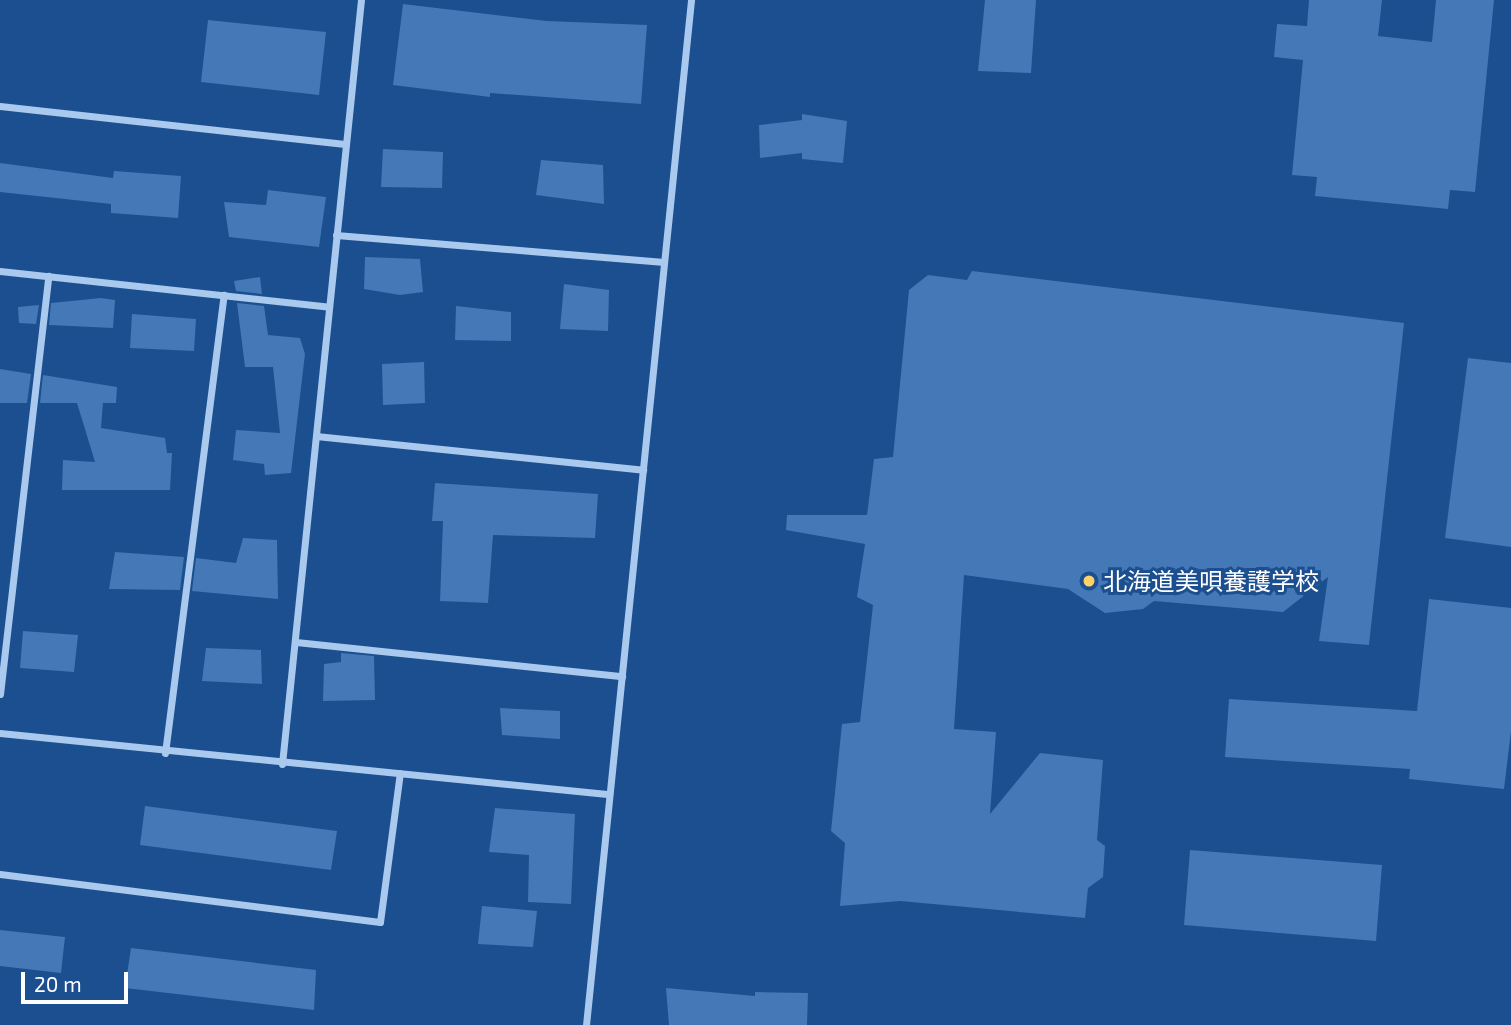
<!DOCTYPE html>
<html>
<head>
<meta charset="utf-8">
<style>
	body { margin:0 }
	#map { position:relative; width:1511px; height:1025px; overflow:hidden; background:#1b4f8f; font-family:"Exo 2","Noto Sans JP",sans-serif }
	div>[style] { position:absolute }
	.building>* { inset:0; background:#4478b7 }
	.minor>* { height:7px; margin:-3.5px; padding:0 3.5px; transform-origin:3.5px; border-radius:3.5px; background:#a9c9ee }
	.dots>* { width:19px; height:19px; translate:-50% -50%; box-sizing:border-box; border:4px solid #1b4f8f; border-radius:50% }
	span { translate:-50% -50%; white-space:nowrap; text-align:center; line-height:1.15; -webkit-text-stroke:6px #1b4f8f; paint-order:stroke }
	.poi-label { font-size:24px; color:#fff }
	.left { translate:0 -50%; text-align:left }
	.scale { position:absolute; left:21px; top:972px; width:107px; height:32px; box-sizing:border-box; border:4px solid #fff; border-top:0; padding-left:9px; font-size:21px; line-height:24px; white-space:nowrap; color:#fff; -webkit-text-stroke:5px #1b4f8f; paint-order:stroke }
</style>
</head>
<body>
<div id="map">
	<div class="building">
		<i style="clip-path:polygon(985px 0,1036px 0,1031px 73px,978px 71px)"></i>
		<i style="clip-path:polygon(1309px 0,1382px 0,1378px 36px,1432px 42px,1436px 0,1494px 0,1475px 192px,1450px 190px,1448px 209px,1315px 196px,1317px 177px,1292px 175px,1303px 60px,1274px 57px,1277px 24px,1307px 26px)"></i>
		<i style="clip-path:polygon(403px 4px,547px 21px,647px 25px,641px 104px,490px 93px,490px 97px,393px 85px)"></i>
		<i style="clip-path:polygon(208px 20px,326px 32px,319px 95px,201px 82px)"></i>
		<i style="clip-path:polygon(802px 114px,847px 121px,843px 163px,802px 159px,802px 153px,760px 158px,759px 125px,802px 120px)"></i>
		<i style="clip-path:polygon(383px 149px,443px 152px,442px 188px,381px 187px)"></i>
		<i style="clip-path:polygon(541px 160px,603px 165px,604px 204px,536px 195px)"></i>
		<i style="clip-path:polygon(0 163px,113px 178px,114px 171px,181px 176px,178px 218px,111px 213px,111px 204px,0 192px)"></i>
		<i style="clip-path:polygon(268px 190px,326px 197px,319px 247px,229px 237px,224px 202px,266px 205px)"></i>
		<i style="clip-path:polygon(365px 257px,420px 259px,423px 292px,400px 295px,364px 289px)"></i>
		<i style="clip-path:polygon(972px 271px,1404px 323px,1369px 645px,1319px 641px,1328px 577px,1283px 612px,1154px 601px,1143px 609px,1105px 613px,1068px 589px,964px 575px,954px 729px,996px 732px,990px 814px,1040px 753px,1103px 760px,1097px 840px,1105px 846px,1103px 877px,1088px 888px,1085px 918px,900px 901px,840px 906px,845px 843px,831px 831px,842px 724px,860px 722px,873px 605px,857px 597px,865px 544px,786px 530px,787px 515px,867px 515px,874px 459px,893px 457px,909px 290px,928px 275px,967px 280px)"></i>
		<i style="clip-path:polygon(260px 277px,262px 294px,236px 291px,234px 281px)"></i>
		<i style="clip-path:polygon(564px 284px,609px 290px,608px 331px,560px 329px)"></i>
		<i style="clip-path:polygon(101px 298px,115px 300px,113px 328px,49px 325px,51px 303px)"></i>
		<i style="clip-path:polygon(237px 303px,264px 306px,268px 335px,300px 338px,305px 354px,291px 473px,265px 475px,264px 464px,233px 460px,236px 430px,280px 433px,273px 367px,245px 367px)"></i>
		<i style="clip-path:polygon(39px 305px,36px 324px,19px 323px,18px 307px)"></i>
		<i style="clip-path:polygon(456px 306px,511px 312px,511px 341px,455px 340px)"></i>
		<i style="clip-path:polygon(132px 314px,196px 319px,194px 351px,130px 348px)"></i>
		<i style="clip-path:polygon(1468px 358px,1511px 363px,1511px 547px,1445px 538px)"></i>
		<i style="clip-path:polygon(424px 362px,425px 403px,383px 405px,382px 364px)"></i>
		<i style="clip-path:polygon(0 369px,31px 374px,27px 403px,0 403px)"></i>
		<i style="clip-path:polygon(43px 375px,117px 387px,116px 403px,103px 403px,101px 428px,165px 438px,167px 453px,172px 453px,170px 490px,62px 490px,63px 460px,95px 462px,77px 403px,40px 403px)"></i>
		<i style="clip-path:polygon(435px 483px,598px 494px,595px 538px,493px 535px,488px 603px,440px 601px,443px 521px,432px 521px)"></i>
		<i style="clip-path:polygon(243px 538px,277px 540px,278px 599px,192px 591px,196px 558px,236px 563px)"></i>
		<i style="clip-path:polygon(115px 552px,184px 557px,180px 590px,109px 589px)"></i>
		<i style="clip-path:polygon(1429px 599px,1511px 608px,1511px 731px,1504px 789px,1409px 779px,1410px 769px,1225px 757px,1229px 699px,1417px 711px)"></i>
		<i style="clip-path:polygon(23px 631px,78px 635px,74px 672px,20px 668px)"></i>
		<i style="clip-path:polygon(206px 648px,261px 650px,262px 684px,202px 681px)"></i>
		<i style="clip-path:polygon(341px 653px,374px 656px,375px 700px,323px 701px,324px 664px,341px 662px)"></i>
		<i style="clip-path:polygon(500px 708px,560px 711px,560px 739px,502px 735px)"></i>
		<i style="clip-path:polygon(145px 806px,337px 831px,331px 870px,140px 845px)"></i>
		<i style="clip-path:polygon(495px 808px,575px 814px,571px 904px,528px 902px,529px 855px,489px 852px)"></i>
		<i style="clip-path:polygon(1190px 850px,1382px 865px,1376px 941px,1184px 925px)"></i>
		<i style="clip-path:polygon(482px 906px,537px 911px,533px 947px,478px 944px)"></i>
		<i style="clip-path:polygon(0 930px,65px 937px,61px 973px,0 966px)"></i>
		<i style="clip-path:polygon(131px 948px,316px 970px,314px 1010px,125px 988px)"></i>
		<i style="clip-path:polygon(666px 988px,755px 996px,755px 992px,808px 993px,807px 1025px,669px 1025px)"></i>
	</div>
	<div class="minor">
		<i style="left:0;top:106px;width:347px;rotate:6.3deg"></i>
		<i style="left:336px;top:235px;width:329px;rotate:4.7deg"></i>
		<i style="left:0;top:271px;width:331px;rotate:6.2deg"></i>
		<i style="left:316px;top:436px;width:329px;rotate:5.9deg"></i>
		<i style="left:296px;top:642px;width:328px;rotate:6deg"></i>
		<i style="left:0;top:694px;width:421px;rotate:-83.4deg"></i>
		<i style="left:0;top:733px;width:610px;rotate:5.74deg"></i>
		<i style="left:165px;top:753px;width:462px;rotate:-82.7deg"></i>
		<i style="left:282px;top:764px;width:768px;rotate:-84.1deg"></i>
		<i style="left:0;top:874px;width:383px;rotate:7.2deg"></i>
		<i style="left:380px;top:922px;width:150px;rotate:-82.4deg"></i>
		<i style="left:586px;top:1025px;width:1030px;rotate:-84.15deg"></i>
	</div>
	<div class="dots">
		<i style="left:1089px;top:581px;background:#ffd166"></i>
	</div>
	<div class="poi-label">
		<span class="left" style="left:1103px;top:581px">北海道美唄養護学校</span>
	</div>
	<div class="scale">20 m</div>
</div>
</body>
</html>
